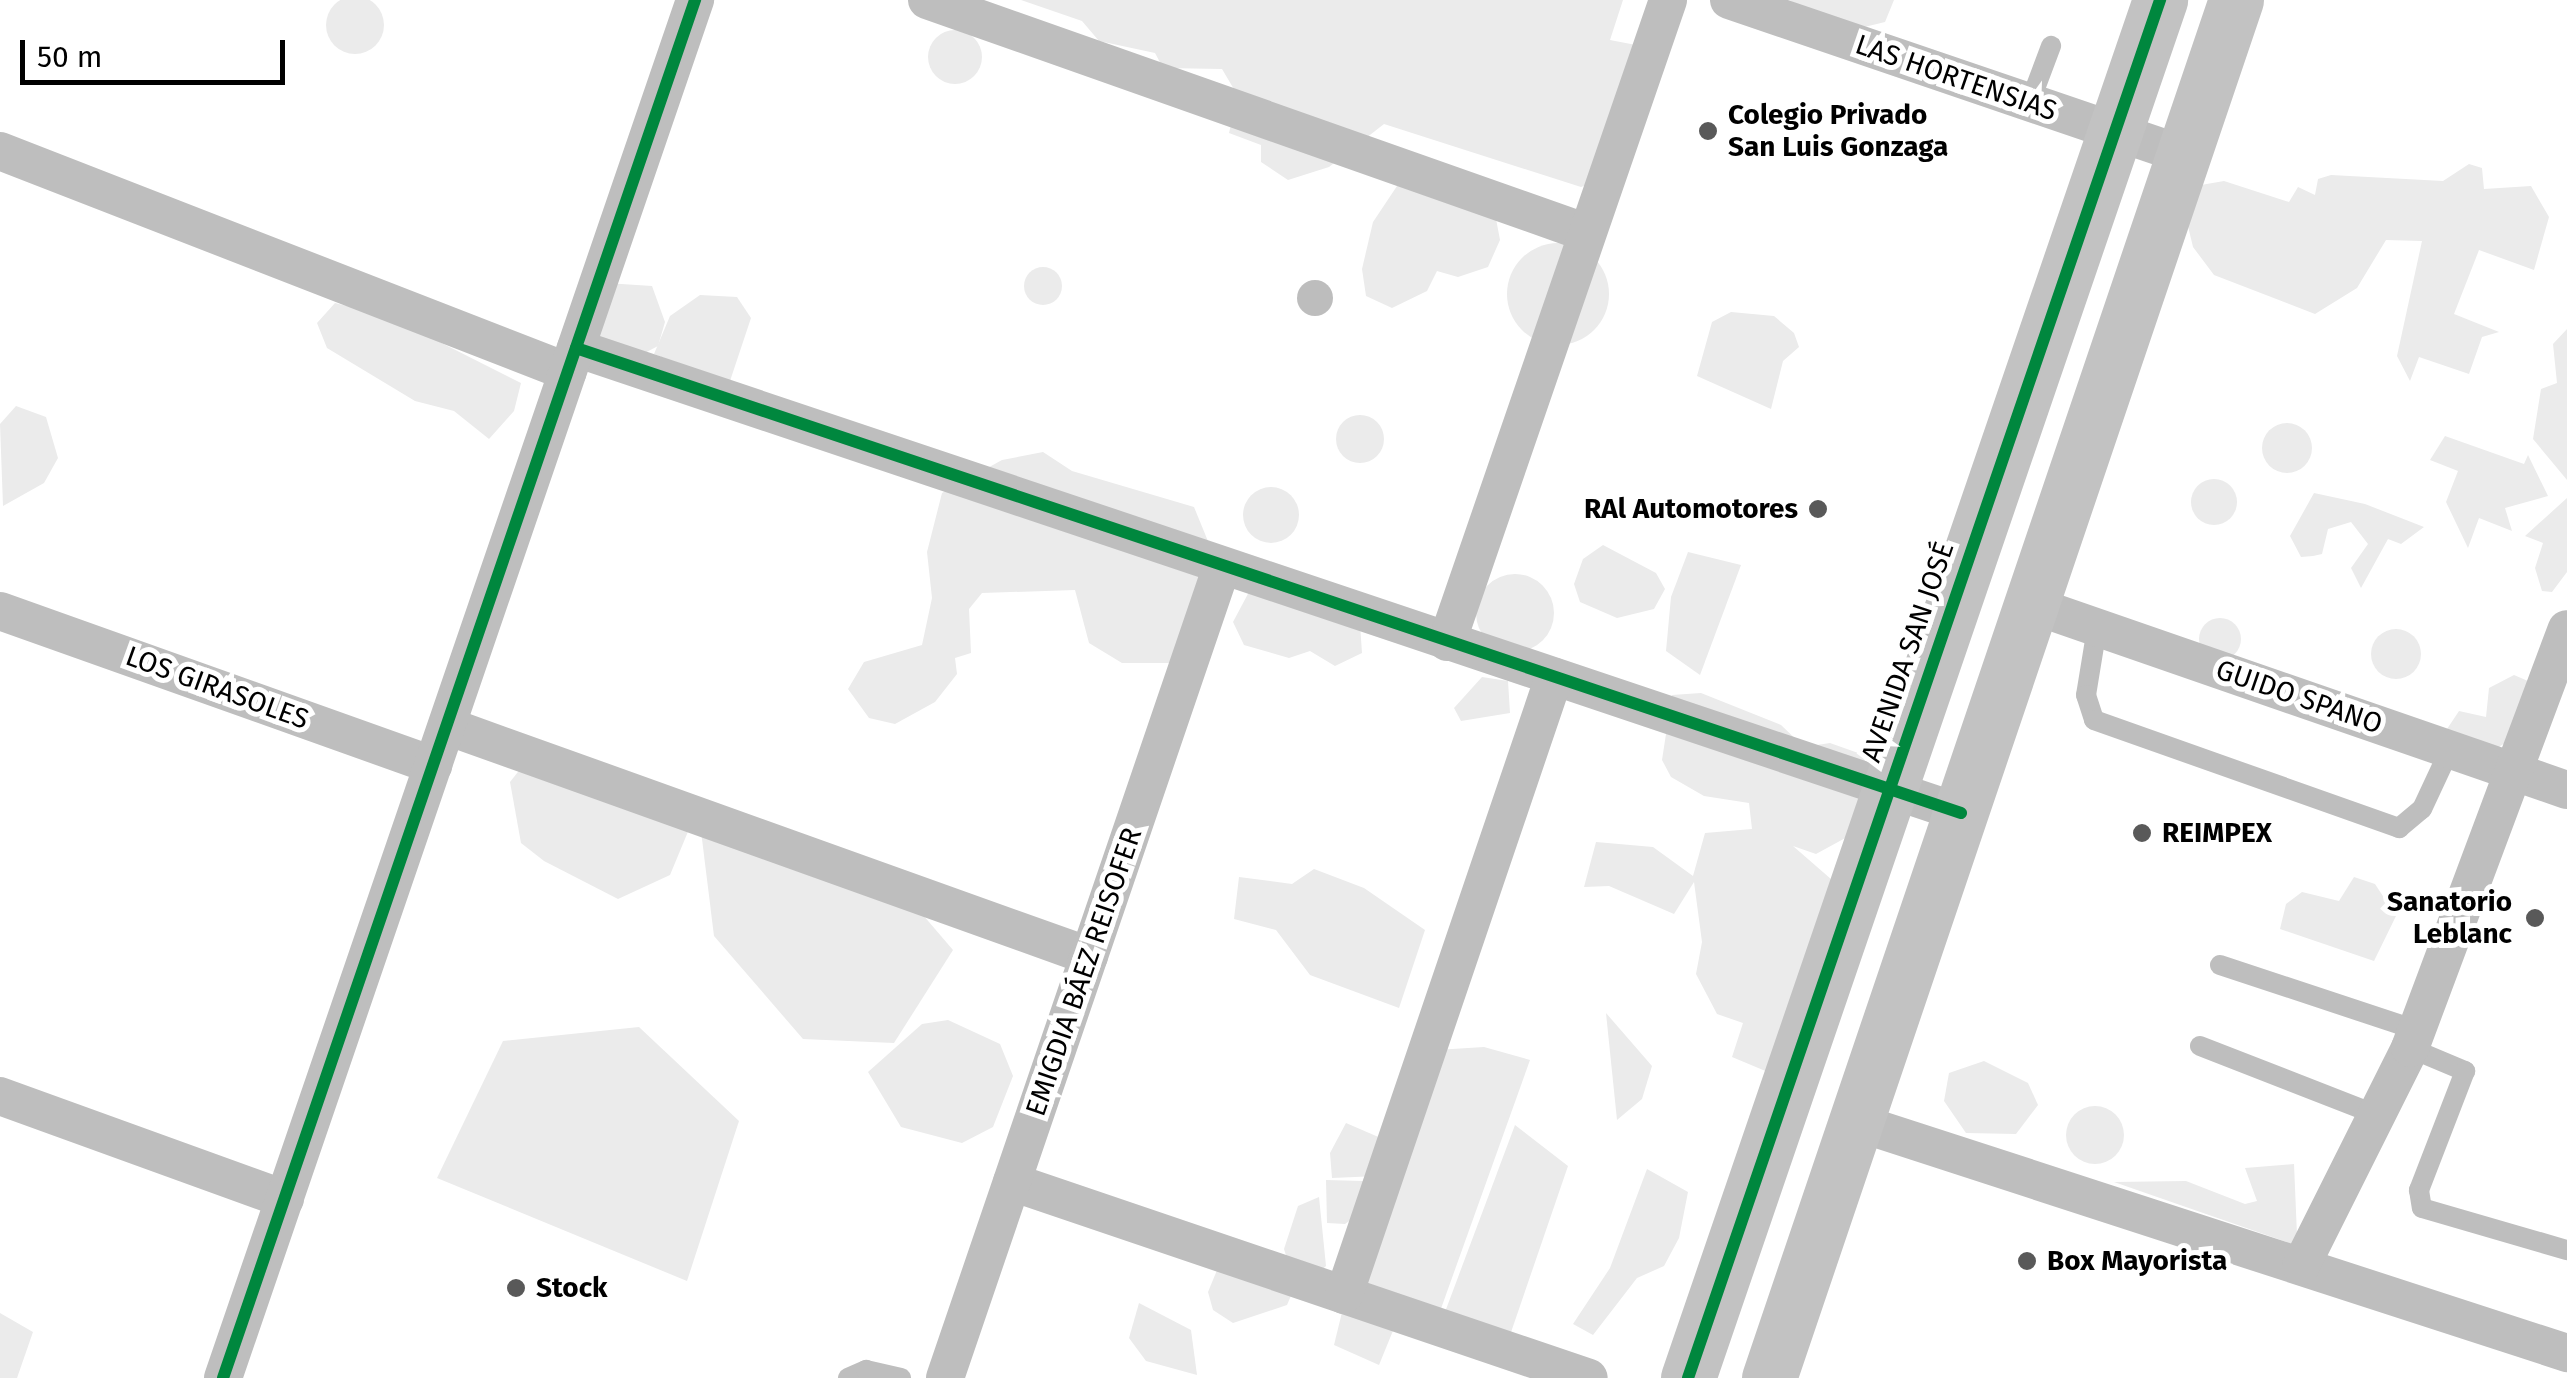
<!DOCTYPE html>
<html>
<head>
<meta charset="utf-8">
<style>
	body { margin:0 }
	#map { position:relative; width:2567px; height:1378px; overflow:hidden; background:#fff; font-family:"Fira Sans",sans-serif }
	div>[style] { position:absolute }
	.green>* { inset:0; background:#ebebeb }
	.round { border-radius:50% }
	.water>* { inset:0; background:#bdbdbd }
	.lane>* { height:20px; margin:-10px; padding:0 10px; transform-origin:10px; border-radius:10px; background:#bebebe }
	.street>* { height:38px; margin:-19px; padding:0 19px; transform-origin:19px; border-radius:19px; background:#bebebe }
	.secondary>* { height:55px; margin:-27.5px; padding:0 27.5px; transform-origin:27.5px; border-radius:27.5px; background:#c2c2c2 }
	.cycleway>* { height:12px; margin:-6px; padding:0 6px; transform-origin:6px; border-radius:6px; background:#00873e }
	.dots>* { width:28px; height:28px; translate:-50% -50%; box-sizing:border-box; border:5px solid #fff; border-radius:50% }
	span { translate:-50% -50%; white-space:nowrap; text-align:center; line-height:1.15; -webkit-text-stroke:10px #fff; paint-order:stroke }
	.street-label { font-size:28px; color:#000 }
	.poi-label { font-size:28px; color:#000; font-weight:700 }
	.left { translate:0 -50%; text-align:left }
	.right { translate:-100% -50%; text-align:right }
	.scale { position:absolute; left:20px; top:40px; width:265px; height:45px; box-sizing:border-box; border:5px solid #000; border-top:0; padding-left:12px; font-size:30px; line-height:35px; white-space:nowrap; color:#000; -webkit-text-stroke:8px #fff; paint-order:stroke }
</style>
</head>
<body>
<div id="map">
	<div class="green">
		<i class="round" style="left:326px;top:-4px;width:58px;height:58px"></i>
		<i style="clip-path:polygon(1021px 0,1623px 0,1610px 40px,1636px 45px,1595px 182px,1581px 187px,1384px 124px,1329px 167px,1288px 180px,1261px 162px,1261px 145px,1229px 133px,1238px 96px,1222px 69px,1163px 68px,1155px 53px,1099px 41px,1082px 21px)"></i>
		<i style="clip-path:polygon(1789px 0,1894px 0,1885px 22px,1852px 30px)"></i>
		<i class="round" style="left:928px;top:30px;width:54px;height:54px"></i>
		<i style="clip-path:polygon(2469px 164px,2482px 168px,2484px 189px,2531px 186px,2549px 217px,2534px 270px,2479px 250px,2454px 314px,2499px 332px,2482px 337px,2469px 374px,2419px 357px,2410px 381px,2397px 356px,2422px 241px,2386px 240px,2357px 288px,2315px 314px,2214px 275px,2193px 247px,2186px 218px,2201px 185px,2224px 181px,2289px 202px,2298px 187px,2315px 195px,2318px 179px,2331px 175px,2443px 181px)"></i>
		<i style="clip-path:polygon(1401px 180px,1491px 192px,1500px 240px,1488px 267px,1458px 277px,1437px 271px,1427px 291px,1392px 308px,1366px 296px,1362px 269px,1373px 222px)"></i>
		<i class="round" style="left:1507px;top:243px;width:102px;height:102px"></i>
		<i class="round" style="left:1024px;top:267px;width:38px;height:38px"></i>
		<i style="clip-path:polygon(606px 283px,652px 286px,665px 322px,658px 346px,637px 357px,585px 343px)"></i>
		<i style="clip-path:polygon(700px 295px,737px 297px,751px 318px,729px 384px,654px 354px,670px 316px)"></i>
		<i style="clip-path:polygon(335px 303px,390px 317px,521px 383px,514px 411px,489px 439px,454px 411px,415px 401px,327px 348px,317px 323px)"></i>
		<i style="clip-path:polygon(1731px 312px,1774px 316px,1794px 333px,1799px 347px,1783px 361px,1771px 409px,1697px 376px,1712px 322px)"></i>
		<i style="clip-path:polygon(2567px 329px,2567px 480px,2533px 439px,2541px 389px,2557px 383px,2553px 344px)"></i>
		<i style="clip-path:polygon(16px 406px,46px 417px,58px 458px,44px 483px,3px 506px,0 424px)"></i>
		<i class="round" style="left:1336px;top:415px;width:48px;height:48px"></i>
		<i class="round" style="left:2262px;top:423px;width:50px;height:50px"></i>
		<i style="clip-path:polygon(2445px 436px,2524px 464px,2528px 455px,2548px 496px,2505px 508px,2512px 531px,2479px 518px,2468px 548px,2446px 502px,2458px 471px,2430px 460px)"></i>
		<i style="clip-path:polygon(1043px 452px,1072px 471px,1194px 507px,1212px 551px,1179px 663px,1122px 663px,1089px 643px,1075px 590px,982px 593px,969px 609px,971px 653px,955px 658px,957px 674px,935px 702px,895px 724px,869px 718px,848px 689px,864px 662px,922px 645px,932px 598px,927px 552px,942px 493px,1002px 460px)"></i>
		<i class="round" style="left:2191px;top:479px;width:46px;height:46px"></i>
		<i class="round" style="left:1243px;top:487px;width:56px;height:56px"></i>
		<i style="clip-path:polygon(2314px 493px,2365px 504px,2424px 527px,2401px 544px,2388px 539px,2361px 588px,2351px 568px,2368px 544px,2351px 522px,2328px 529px,2322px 554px,2313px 556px,2301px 557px,2290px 536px)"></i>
		<i style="clip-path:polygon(2567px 498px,2567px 572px,2552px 592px,2542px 591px,2535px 568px,2543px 543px,2525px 536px)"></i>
		<i style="clip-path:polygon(1603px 545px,1656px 573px,1665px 589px,1654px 609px,1617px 618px,1580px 602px,1574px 584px,1583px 559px)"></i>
		<i style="clip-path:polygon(1688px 552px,1741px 565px,1700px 675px,1666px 651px,1671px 597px)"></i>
		<i class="round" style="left:1476px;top:574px;width:78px;height:78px"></i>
		<i style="clip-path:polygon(1250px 590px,1360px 624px,1362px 653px,1335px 666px,1310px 651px,1289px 658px,1244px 645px,1233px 622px)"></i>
		<i class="round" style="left:2199px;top:618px;width:42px;height:42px"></i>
		<i class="round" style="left:2371px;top:629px;width:50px;height:50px"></i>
		<i style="clip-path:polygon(2514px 675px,2528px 681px,2505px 743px,2494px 750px,2445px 732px,2459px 711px,2486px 717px,2489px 688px)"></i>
		<i style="clip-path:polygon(1482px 677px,1508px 681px,1510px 713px,1461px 721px,1454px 708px)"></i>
		<i style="clip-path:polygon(1701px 693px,1781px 725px,1804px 747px,1830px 743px,1861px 754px,1873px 774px,1860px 830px,1816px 854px,1793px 846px,1839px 886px,1775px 1075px,1732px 1057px,1743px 1023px,1717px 1014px,1696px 974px,1702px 942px,1694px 882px,1674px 914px,1609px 886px,1584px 887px,1596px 842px,1653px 847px,1693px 876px,1705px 833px,1752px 829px,1749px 803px,1704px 796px,1671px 777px,1662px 760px,1672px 695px)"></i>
		<i style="clip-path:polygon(525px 763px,692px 822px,670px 875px,618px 899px,544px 861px,521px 843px,510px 782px)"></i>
		<i style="clip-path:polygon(701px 831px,917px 908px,953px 950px,894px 1043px,803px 1039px,714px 936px)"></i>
		<i style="clip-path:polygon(1314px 869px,1364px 888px,1425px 930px,1399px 1008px,1310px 975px,1276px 930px,1234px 919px,1239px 877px,1292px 884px)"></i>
		<i style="clip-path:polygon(2354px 877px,2375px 884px,2396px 916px,2374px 961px,2280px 929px,2286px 904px,2302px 892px,2339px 901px)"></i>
		<i style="clip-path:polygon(1606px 1013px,1652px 1066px,1642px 1099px,1617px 1120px)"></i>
		<i style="clip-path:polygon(948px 1020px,1000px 1044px,1013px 1076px,993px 1127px,962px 1143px,901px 1127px,868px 1072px,922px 1024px)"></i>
		<i style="clip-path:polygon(639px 1027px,739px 1121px,687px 1281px,437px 1178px,503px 1041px)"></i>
		<i style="clip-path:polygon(1484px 1047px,1530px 1060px,1438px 1317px,1347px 1294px,1436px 1050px)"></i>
		<i style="clip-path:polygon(1984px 1061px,2028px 1083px,2038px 1105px,2016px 1134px,1966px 1133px,1944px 1101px,1949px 1073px)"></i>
		<i class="round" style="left:2066px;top:1106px;width:58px;height:58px"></i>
		<i style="clip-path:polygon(1346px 1123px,1390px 1142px,1378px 1176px,1332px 1178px,1330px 1153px)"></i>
		<i style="clip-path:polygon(1515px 1125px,1568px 1166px,1508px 1341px,1442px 1320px)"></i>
		<i style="clip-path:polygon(2294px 1164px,2297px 1235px,2324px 1255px,2114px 1182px,2186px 1181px,2245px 1204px,2257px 1201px,2245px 1168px)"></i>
		<i style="clip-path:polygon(1647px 1169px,1688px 1192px,1679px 1238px,1664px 1266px,1637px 1278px,1593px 1335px,1573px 1324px,1610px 1268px)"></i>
		<i style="clip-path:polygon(1326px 1180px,1363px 1181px,1359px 1214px,1345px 1224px,1327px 1223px)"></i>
		<i style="clip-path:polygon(1319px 1197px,1326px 1266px,1315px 1276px,1289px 1265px,1284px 1249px,1298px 1206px)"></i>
		<i style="clip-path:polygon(1222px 1258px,1296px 1284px,1287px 1305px,1233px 1323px,1213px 1310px,1208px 1292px)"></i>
		<i style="clip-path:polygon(1345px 1300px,1399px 1316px,1379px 1365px,1334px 1345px)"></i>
		<i style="clip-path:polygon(1139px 1303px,1191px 1330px,1197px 1375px,1146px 1361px,1129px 1338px)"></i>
		<i style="clip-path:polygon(0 1313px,33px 1332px,17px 1378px,0 1378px)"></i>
	</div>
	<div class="water">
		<i class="round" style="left:1297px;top:280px;width:36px;height:36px"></i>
	</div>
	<div class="lane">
		<i style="left:2030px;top:102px;width:60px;rotate:-69.4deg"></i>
		<i style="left:2097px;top:628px;width:68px;rotate:99.3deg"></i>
		<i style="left:2086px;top:695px;width:26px;rotate:72deg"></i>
		<i style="left:2094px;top:720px;width:324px;rotate:19.5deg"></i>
		<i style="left:2399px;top:828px;width:30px;rotate:-40deg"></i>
		<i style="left:2422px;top:809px;width:66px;rotate:-65deg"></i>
		<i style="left:2220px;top:965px;width:207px;rotate:18.3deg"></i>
		<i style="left:2200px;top:1046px;width:190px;rotate:21.3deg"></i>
		<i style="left:2410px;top:1048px;width:60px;rotate:22.7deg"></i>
		<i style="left:2465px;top:1071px;width:128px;rotate:111.1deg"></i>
		<i style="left:2419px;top:1190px;width:18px;rotate:81deg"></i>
		<i style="left:2422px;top:1208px;width:151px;rotate:16.2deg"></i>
		<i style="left:848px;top:1378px;width:20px;rotate:-24deg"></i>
		<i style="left:866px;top:1370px;width:36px;rotate:13deg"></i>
	</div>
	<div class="street">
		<i style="left:927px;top:0;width:700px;rotate:19.44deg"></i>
		<i style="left:1729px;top:0;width:481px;rotate:18.8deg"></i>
		<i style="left:0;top:151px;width:609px;rotate:21.26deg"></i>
		<i style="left:576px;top:348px;width:1461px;rotate:18.56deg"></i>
		<i style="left:2032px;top:605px;width:566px;rotate:19.08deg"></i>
		<i style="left:0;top:611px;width:460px;rotate:19.6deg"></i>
		<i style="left:1447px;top:642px;width:679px;rotate:-71deg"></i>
		<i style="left:447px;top:726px;width:682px;rotate:19.71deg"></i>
		<i style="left:0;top:1096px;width:303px;rotate:19.9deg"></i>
		<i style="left:1856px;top:1122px;width:748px;rotate:18deg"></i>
		<i style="left:1012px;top:1182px;width:609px;rotate:18.76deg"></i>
		<i style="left:2301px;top:1266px;width:244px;rotate:-63.4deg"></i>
		<i style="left:2410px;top:1048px;width:447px;rotate:-69.5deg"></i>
		<i style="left:1344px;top:1295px;width:653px;rotate:-71.23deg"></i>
		<i style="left:223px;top:1378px;width:1457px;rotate:-71.09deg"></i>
		<i style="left:945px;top:1378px;width:858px;rotate:-71.16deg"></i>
	</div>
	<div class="secondary">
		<i style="left:1688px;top:1378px;width:1457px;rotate:-71.09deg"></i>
		<i style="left:1769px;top:1378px;width:1455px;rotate:-71.28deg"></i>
	</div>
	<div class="cycleway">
		<i style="left:576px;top:348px;width:1461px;rotate:18.56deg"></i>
		<i style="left:223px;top:1378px;width:1457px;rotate:-71.09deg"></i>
		<i style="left:1688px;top:1378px;width:1457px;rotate:-71.09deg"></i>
	</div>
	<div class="dots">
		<i style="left:1708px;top:131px;background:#595959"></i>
		<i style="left:1818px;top:509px;background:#595959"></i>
		<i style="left:2142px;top:833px;background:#595959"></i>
		<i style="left:2535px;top:918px;background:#595959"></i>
		<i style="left:2027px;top:1261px;background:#595959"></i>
		<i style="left:516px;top:1288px;background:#595959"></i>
	</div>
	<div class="street-label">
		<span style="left:1956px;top:78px;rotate:19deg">LAS HORTENSIAS</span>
		<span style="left:1908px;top:652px;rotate:-71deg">AVENIDA SAN JOSÉ</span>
		<span style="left:217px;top:688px;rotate:20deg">LOS GIRASOLES</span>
		<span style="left:2299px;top:697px;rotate:19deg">GUIDO SPANO</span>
		<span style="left:1084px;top:972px;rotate:-71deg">EMIGDIA BÁEZ REISOFER</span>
	</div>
	<div class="poi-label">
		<span class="left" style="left:1728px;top:131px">Colegio Privado<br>San Luis Gonzaga</span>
		<span class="right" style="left:1798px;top:509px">RAl Automotores</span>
		<span class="left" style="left:2162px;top:833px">REIMPEX</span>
		<span class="right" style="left:2512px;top:918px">Sanatorio<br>Leblanc</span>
		<span class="left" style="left:2047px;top:1261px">Box Mayorista</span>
		<span class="left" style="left:536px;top:1288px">Stock</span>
	</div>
	<div class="scale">50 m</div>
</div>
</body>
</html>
